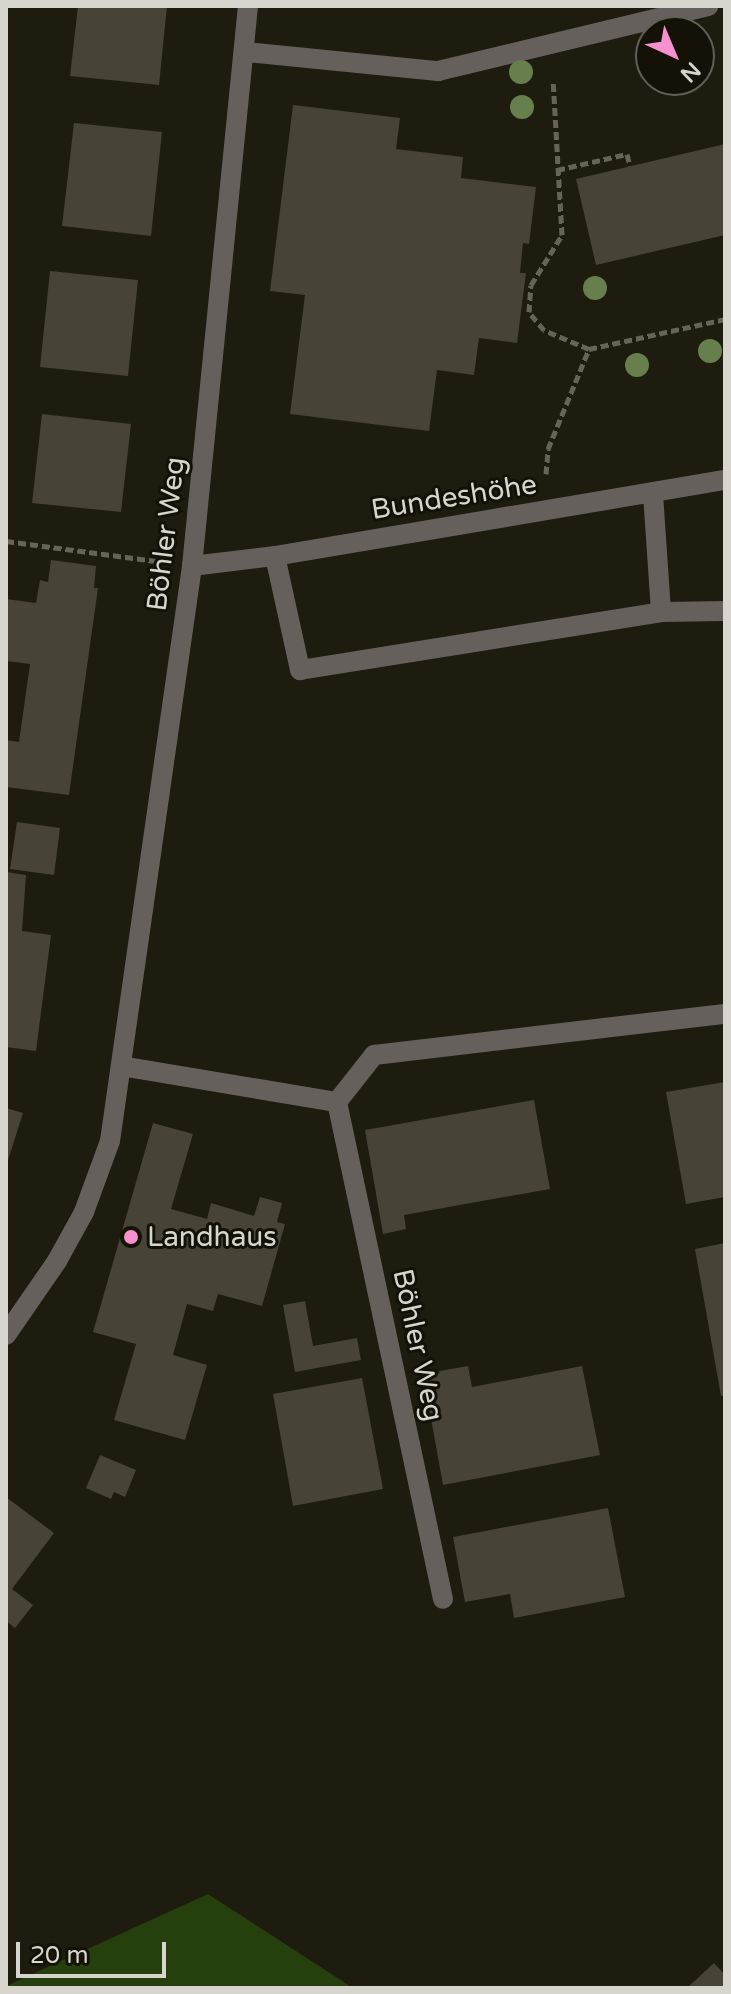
<!DOCTYPE html>
<html>
<head>
<meta charset="utf-8">
<style>
	body { margin:0 }
	#map { position:relative; width:731px; height:1994px; overflow:hidden; background:#1e1b0f; font-family:"Varela Round",sans-serif }
	div>[style] { position:absolute }
	.green>* { inset:0; background:#253f0d }
	.building>* { inset:0; background:#474337 }
	.path>* { height:5px; margin-top:-2.5px; transform-origin:0; background:repeating-linear-gradient(90deg,#666459 0 8px,transparent 0 12px) }
	.minor>* { height:20px; margin:-10px; padding:0 10px; transform-origin:10px; border-radius:10px; background:#66605d }
	.trees>* { width:24px; height:24px; margin:-12px; border-radius:50%; background:#667f4c }
	.dots>* { width:22px; height:22px; translate:-50% -50%; box-sizing:border-box; border:4px solid #141207; border-radius:50% }
	span { translate:-50% -50%; white-space:nowrap; text-align:center; line-height:1.15; -webkit-text-stroke:6px #141207; paint-order:stroke }
	.street-label { font-size:28px; color:#d7d6ce }
	.poi-label { font-size:28px; color:#d7d6ce }
	.left { translate:0 -50%; text-align:left }
	.frame { position:absolute; inset:0; border:8px solid #d7d6ce; pointer-events:none }
	.north { position:absolute; left:635px; top:16px; width:80px; height:80px; box-sizing:border-box; background:#141207; border:2px solid #626057; border-radius:50%; rotate:136deg; font-size:22px; font-weight:700; line-height:32px; text-align:center; color:#d7d6ce }
	.north::after { content:''; display:block; margin:auto; width:28px; height:36px; background:#f690cf; clip-path:polygon(50% 0,100% 100%,50% 72%,0 100%) }
	.scale { position:absolute; left:16px; top:1942px; width:150px; height:36px; box-sizing:border-box; border:4px solid #d7d6ce; border-top:0; padding-left:10px; font-size:24px; line-height:28px; white-space:nowrap; color:#d7d6ce; -webkit-text-stroke:6px #141207; paint-order:stroke }
</style>
</head>
<body>
<div id="map">
	<div class="green">
		<i style="clip-path:polygon(208px 1894px,353px 1988px,6px 1988px,6px 1986px)"></i>
	</div>
	<div class="building">
		<i style="clip-path:polygon(78px 6px,167px 6px,159px 85px,70px 76px)"></i>
		<i style="clip-path:polygon(293px 105px,400px 118px,396px 149px,463px 157px,461px 178px,536px 187px,529px 244px,523px 243px,520px 273px,526px 273px,517px 343px,479px 338px,474px 375px,437px 370px,429px 431px,290px 414px,305px 295px,270px 291px)"></i>
		<i style="clip-path:polygon(74px 123px,162px 132px,151px 236px,62px 226px)"></i>
		<i style="clip-path:polygon(725px 144px,725px 235px,596px 265px,576px 179px)"></i>
		<i style="clip-path:polygon(50px 271px,138px 280px,128px 376px,40px 367px)"></i>
		<i style="clip-path:polygon(42px 414px,131px 424px,121px 512px,32px 503px)"></i>
		<i style="clip-path:polygon(51px 560px,96px 566px,94px 588px,98px 588px,69px 795px,6px 787px,6px 740px,19px 742px,30px 664px,6px 661px,6px 599px,36px 603px,40px 580px,48px 582px)"></i>
		<i style="clip-path:polygon(17px 822px,60px 828px,54px 875px,10px 869px)"></i>
		<i style="clip-path:polygon(6px 872px,26px 875px,22px 931px,51px 935px,36px 1051px,6px 1047px)"></i>
		<i style="clip-path:polygon(725px 1082px,725px 1197px,686px 1204px,666px 1092px)"></i>
		<i style="clip-path:polygon(534px 1100px,550px 1189px,404px 1215px,406px 1229px,383px 1234px,365px 1130px)"></i>
		<i style="clip-path:polygon(6px 1108px,23px 1113px,8px 1160px,6px 1160px)"></i>
		<i style="clip-path:polygon(153px 1123px,193px 1134px,171px 1209px,207px 1219px,211px 1203px,254px 1216px,260px 1197px,282px 1203px,277px 1222px,285px 1224px,262px 1306px,218px 1294px,213px 1311px,187px 1304px,173px 1355px,207px 1365px,185px 1440px,114px 1420px,136px 1344px,93px 1332px)"></i>
		<i style="clip-path:polygon(725px 1243px,725px 1395px,721px 1396px,695px 1249px)"></i>
		<i style="clip-path:polygon(305px 1301px,313px 1346px,357px 1338px,361px 1360px,295px 1372px,283px 1305px)"></i>
		<i style="clip-path:polygon(468px 1366px,472px 1387px,582px 1366px,600px 1455px,443px 1485px,423px 1374px)"></i>
		<i style="clip-path:polygon(362px 1378px,383px 1489px,293px 1506px,273px 1394px)"></i>
		<i style="clip-path:polygon(100px 1455px,136px 1470px,125px 1497px,114px 1492px,111px 1499px,86px 1488px)"></i>
		<i style="clip-path:polygon(6px 1497px,54px 1533px,12px 1589px,33px 1605px,15px 1628px,6px 1621px)"></i>
		<i style="clip-path:polygon(608px 1508px,625px 1597px,514px 1618px,510px 1594px,465px 1602px,453px 1537px)"></i>
		<i style="clip-path:polygon(714px 1963px,725px 1975px,725px 1988px,687px 1988px)"></i>
	</div>
	<div class="path">
		<i style="left:557px;top:170px;width:72px;rotate:-12.9deg"></i>
		<i style="left:627px;top:154px;width:12px;rotate:76deg"></i>
		<i style="left:589px;top:349px;width:139px;rotate:-12.4deg"></i>
		<i style="left:546px;top:474px;width:25px;rotate:-85deg"></i>
		<i style="left:548px;top:449px;width:108px;rotate:-67.7deg"></i>
		<i style="left:589px;top:349px;width:49px;rotate:-157.1deg"></i>
		<i style="left:544px;top:330px;width:23px;rotate:-130deg"></i>
		<i style="left:529px;top:312px;width:27px;rotate:-86deg"></i>
		<i style="left:531px;top:285px;width:59px;rotate:-58.2deg"></i>
		<i style="left:562px;top:235px;width:154px;rotate:-93.3deg"></i>
		<i style="left:6px;top:541px;width:151px;rotate:7.6deg"></i>
	</div>
	<div class="minor">
		<i style="left:246px;top:52px;width:193px;rotate:5.7deg"></i>
		<i style="left:438px;top:71px;width:278px;rotate:-13.5deg"></i>
		<i style="left:653px;top:494px;width:118px;rotate:86.1deg"></i>
		<i style="left:275px;top:556px;width:117px;rotate:77.6deg"></i>
		<i style="left:300px;top:670px;width:366px;rotate:-9.1deg"></i>
		<i style="left:661px;top:612px;width:64px;rotate:-0.9deg"></i>
		<i style="left:192px;top:566px;width:84px;rotate:-6.9deg"></i>
		<i style="left:275px;top:556px;width:456px;rotate:-9.6deg"></i>
		<i style="left:121px;top:1066px;width:219px;rotate:9.5deg"></i>
		<i style="left:337px;top:1102px;width:60px;rotate:-51.8deg"></i>
		<i style="left:374px;top:1055px;width:353px;rotate:-6.7deg"></i>
		<i style="left:337px;top:1102px;width:508px;rotate:77.96deg"></i>
		<i style="left:6px;top:1335px;width:90px;rotate:-55.4deg"></i>
		<i style="left:57px;top:1261px;width:56px;rotate:-61.1deg"></i>
		<i style="left:84px;top:1212px;width:76px;rotate:-69.9deg"></i>
		<i style="left:110px;top:1141px;width:581px;rotate:-81.88deg"></i>
		<i style="left:192px;top:566px;width:563px;rotate:-84.29deg"></i>
	</div>
	<div class="trees">
		<i style="left:521px;top:72px"></i>
		<i style="left:522px;top:107px"></i>
		<i style="left:595px;top:288px"></i>
		<i style="left:710px;top:351px"></i>
		<i style="left:637px;top:365px"></i>
	</div>
	<div class="dots">
		<i style="left:131px;top:1237px;background:#f690cf"></i>
	</div>
	<div class="street-label">
		<span style="left:454px;top:497px;rotate:-9deg">Bundeshöhe</span>
		<span style="left:166px;top:534px;rotate:-83deg">Böhler Weg</span>
		<span style="left:418px;top:1345px;rotate:78deg">Böhler Weg</span>
	</div>
	<div class="poi-label">
		<span class="left" style="left:147px;top:1237px">Landhaus</span>
	</div>
	<div class="frame"></div>
	<div class="north">N</div>
	<div class="scale">20 m</div>
</div>
</body>
</html>
